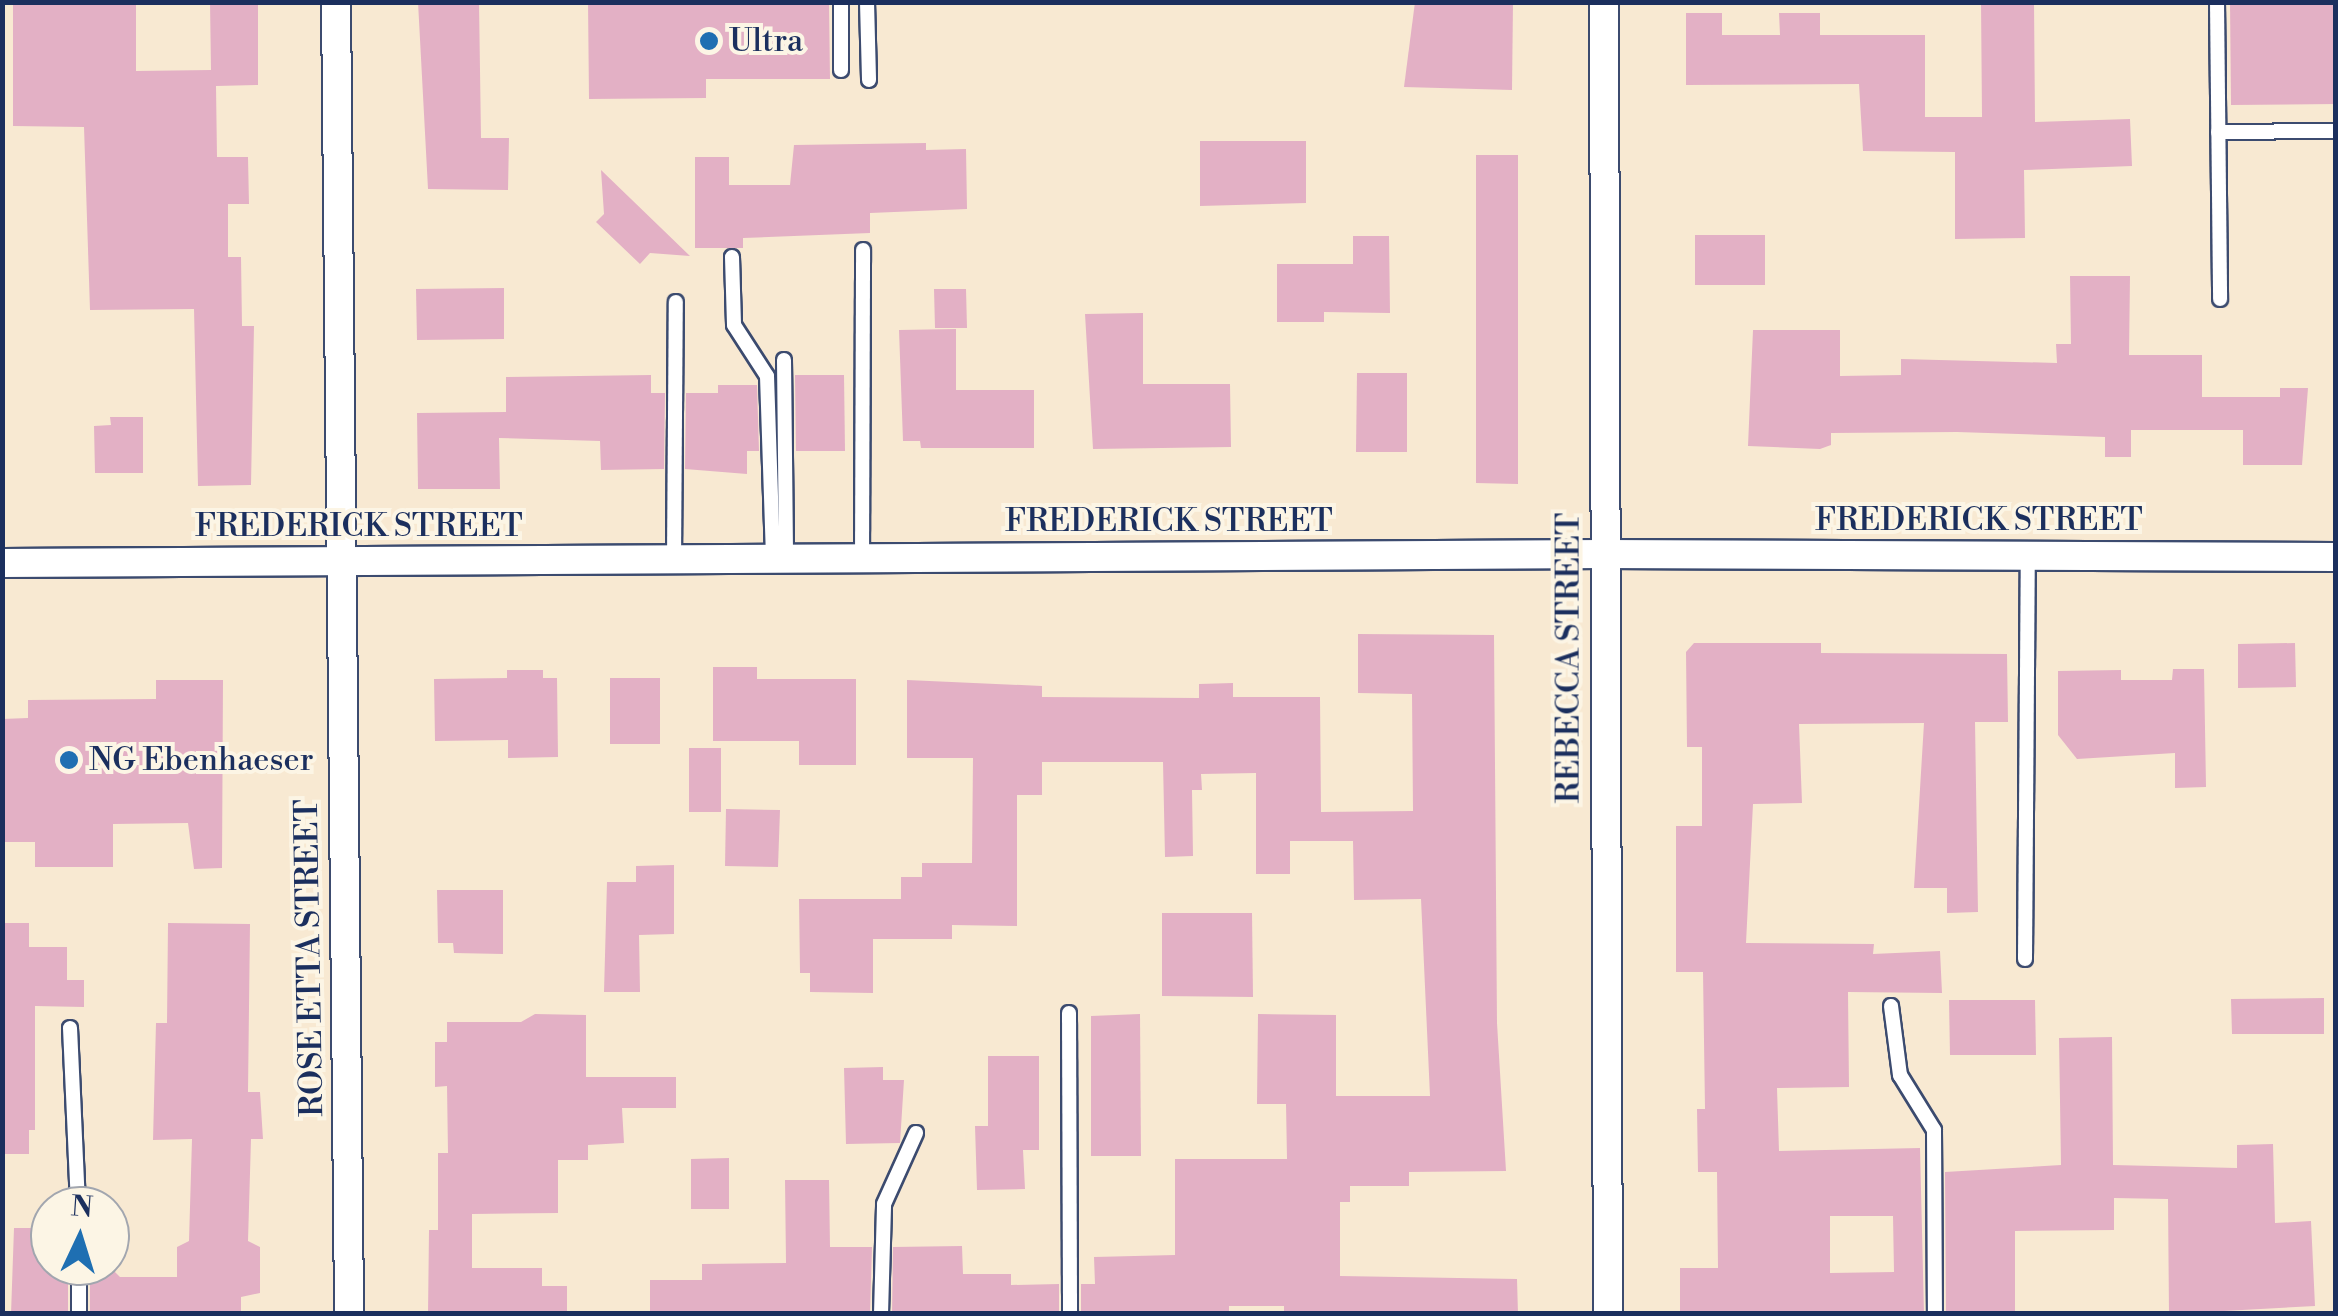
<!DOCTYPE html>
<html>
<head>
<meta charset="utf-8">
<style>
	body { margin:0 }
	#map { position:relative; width:2338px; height:1316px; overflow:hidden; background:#f8e9d2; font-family:"Libre Bodoni",serif }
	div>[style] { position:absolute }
	.building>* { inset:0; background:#e3b0c5 }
	.roads { filter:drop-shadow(2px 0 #3c4b6f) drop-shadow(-2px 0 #3c4b6f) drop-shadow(0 2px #3c4b6f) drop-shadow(0 -2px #3c4b6f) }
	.service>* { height:14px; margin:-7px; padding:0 7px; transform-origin:7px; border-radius:7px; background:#fff }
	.minor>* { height:28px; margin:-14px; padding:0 14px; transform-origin:14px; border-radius:14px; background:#fff }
	.dots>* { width:28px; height:28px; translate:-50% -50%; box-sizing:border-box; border:5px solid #fcf5e5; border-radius:50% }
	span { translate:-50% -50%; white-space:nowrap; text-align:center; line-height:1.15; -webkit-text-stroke:8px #fcf5e5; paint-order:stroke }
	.poi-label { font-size:32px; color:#1b2f5e }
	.left { translate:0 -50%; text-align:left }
	.street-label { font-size:32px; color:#1b2f5e }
	.frame { position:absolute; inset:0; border:5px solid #1b2f5e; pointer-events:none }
	.north { position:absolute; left:30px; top:1186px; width:100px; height:100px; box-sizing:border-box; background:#fcf5e5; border:2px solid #a2a6af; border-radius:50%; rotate:4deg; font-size:28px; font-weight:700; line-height:40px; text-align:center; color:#1b2f5e }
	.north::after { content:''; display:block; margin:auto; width:35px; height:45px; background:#1f6fb2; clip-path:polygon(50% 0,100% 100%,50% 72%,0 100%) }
</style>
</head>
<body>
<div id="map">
	<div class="building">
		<i style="clip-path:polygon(13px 2px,136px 2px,136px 71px,211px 70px,210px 2px,258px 2px,258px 85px,216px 86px,217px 157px,248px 157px,249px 204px,228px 204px,228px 257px,241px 257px,242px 326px,254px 326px,251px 485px,198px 486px,194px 309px,90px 310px,84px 127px,13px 126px)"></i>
		<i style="clip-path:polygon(418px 2px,479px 2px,481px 138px,509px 138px,508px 190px,428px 189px)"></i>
		<i style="clip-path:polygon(588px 2px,829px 2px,830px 79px,706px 79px,706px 98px,589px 99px)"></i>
		<i style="clip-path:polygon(1415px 2px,1513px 2px,1512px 90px,1404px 87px)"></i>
		<i style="clip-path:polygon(1981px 2px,2034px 2px,2035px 122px,2130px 119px,2132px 166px,2024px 170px,2025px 238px,1955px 239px,1955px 152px,1863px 151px,1859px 84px,1686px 85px,1686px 13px,1722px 13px,1722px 35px,1780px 35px,1779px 13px,1820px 13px,1820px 35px,1925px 35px,1925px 117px,1982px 117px)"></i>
		<i style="clip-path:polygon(2230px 2px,2336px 2px,2336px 104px,2231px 105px)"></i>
		<i style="clip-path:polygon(1200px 141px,1306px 141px,1306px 203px,1200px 206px)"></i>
		<i style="clip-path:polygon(926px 143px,926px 150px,966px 149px,967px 209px,870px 213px,870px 233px,743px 238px,743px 248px,695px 248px,695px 157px,729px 157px,729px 185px,790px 185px,794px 145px)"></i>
		<i style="clip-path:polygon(1476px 155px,1518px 155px,1518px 484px,1476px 483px)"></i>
		<i style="clip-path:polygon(601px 170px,690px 256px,650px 253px,640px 264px,596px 222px,604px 214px)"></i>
		<i style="clip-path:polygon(1695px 235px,1765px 235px,1765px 285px,1695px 285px)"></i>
		<i style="clip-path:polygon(1353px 236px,1389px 236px,1390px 313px,1324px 312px,1324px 322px,1277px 322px,1277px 264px,1353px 264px)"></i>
		<i style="clip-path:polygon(2070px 276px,2130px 276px,2129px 355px,2202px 355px,2202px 397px,2280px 397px,2280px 388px,2308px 388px,2302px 465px,2243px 465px,2243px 430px,2131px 430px,2131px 457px,2105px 457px,2105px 437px,1957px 432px,1831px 433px,1831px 445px,1820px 449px,1748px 446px,1753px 330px,1840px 330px,1840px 376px,1901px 375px,1901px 359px,2057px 363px,2056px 344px,2071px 344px)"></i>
		<i style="clip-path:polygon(504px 288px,504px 339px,417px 340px,416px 289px)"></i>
		<i style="clip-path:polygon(934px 289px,966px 289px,967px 328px,935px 328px)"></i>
		<i style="clip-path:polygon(1143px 313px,1143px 384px,1230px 384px,1231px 447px,1093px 449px,1085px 314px)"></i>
		<i style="clip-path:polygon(956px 329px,956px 390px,1034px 390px,1034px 448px,921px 448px,920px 441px,903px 441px,899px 330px)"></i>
		<i style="clip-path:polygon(1357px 373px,1407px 373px,1407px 452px,1356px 452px)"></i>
		<i style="clip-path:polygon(651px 375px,651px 393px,665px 393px,664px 469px,601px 470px,600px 441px,499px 438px,500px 489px,418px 489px,417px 413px,506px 412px,506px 377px)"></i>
		<i style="clip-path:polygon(795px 375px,844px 375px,845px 451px,796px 451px)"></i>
		<i style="clip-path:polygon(718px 385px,757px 385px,759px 451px,747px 451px,747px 474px,685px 469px,686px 393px,718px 393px)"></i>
		<i style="clip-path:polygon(110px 417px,143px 417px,143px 473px,95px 473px,94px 426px,111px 425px)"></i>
		<i style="clip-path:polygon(1358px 634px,1494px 635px,1497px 1023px,1506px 1171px,1409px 1172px,1409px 1186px,1350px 1186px,1350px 1202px,1340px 1202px,1340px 1276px,1517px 1279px,1518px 1314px,1284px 1314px,1284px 1306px,1229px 1306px,1229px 1314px,1081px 1314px,1081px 1284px,1095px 1284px,1094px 1257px,1175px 1255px,1175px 1159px,1287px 1159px,1286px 1104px,1257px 1104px,1258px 1014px,1336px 1015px,1336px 1096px,1430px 1096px,1421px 899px,1354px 900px,1353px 841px,1290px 841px,1290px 874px,1256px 874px,1256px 773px,1201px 774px,1202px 790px,1192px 790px,1193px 856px,1165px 857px,1163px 762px,1042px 762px,1042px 795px,1017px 795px,1017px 926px,952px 925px,952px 939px,873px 939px,873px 993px,810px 992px,810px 973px,800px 973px,799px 899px,901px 899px,901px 877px,922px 877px,922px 863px,972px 863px,973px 758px,907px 758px,907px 680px,1042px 686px,1042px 697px,1199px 698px,1199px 684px,1233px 683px,1233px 697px,1320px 697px,1321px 812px,1413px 811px,1412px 694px,1358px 693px)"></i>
		<i style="clip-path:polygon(evenodd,1694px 643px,1821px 643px,1821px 653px,2007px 654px,2008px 722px,1975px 722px,1978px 912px,1947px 913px,1947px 888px,1914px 888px,1924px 723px,1799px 724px,1802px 803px,1753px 804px,1746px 943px,1874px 944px,1873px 954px,1940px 951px,1942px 993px,1848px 992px,1849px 1087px,1777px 1088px,1779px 1151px,1920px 1148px,1924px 1314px,1680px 1314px,1680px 1268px,1718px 1268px,1717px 1172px,1698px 1172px,1697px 1109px,1705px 1109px,1703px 972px,1676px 972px,1676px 826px,1702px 826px,1702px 747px,1687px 747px,1686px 652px,1694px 643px,1830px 1216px,1893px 1216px,1894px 1272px,1830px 1273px,1830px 1216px)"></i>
		<i style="clip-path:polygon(2295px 643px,2296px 687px,2238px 688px,2238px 644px)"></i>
		<i style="clip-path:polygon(713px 667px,757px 667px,757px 679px,856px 679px,856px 765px,799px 765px,799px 741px,713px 741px)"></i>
		<i style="clip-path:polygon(2173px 669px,2204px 669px,2206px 787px,2175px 788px,2175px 753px,2077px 759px,2058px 735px,2058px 671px,2121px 670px,2121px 680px,2172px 680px)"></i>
		<i style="clip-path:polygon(507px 670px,543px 670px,543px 678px,557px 678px,558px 757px,508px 758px,508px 740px,435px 741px,434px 679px,507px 678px)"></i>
		<i style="clip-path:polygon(610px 678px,660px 678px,660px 744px,610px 744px)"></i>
		<i style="clip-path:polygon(156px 680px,223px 680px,222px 868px,194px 869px,188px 823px,113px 824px,113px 867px,35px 867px,35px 842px,2px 842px,2px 719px,28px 718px,28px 700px,156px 699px)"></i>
		<i style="clip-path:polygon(689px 748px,721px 748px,721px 812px,689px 812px)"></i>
		<i style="clip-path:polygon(726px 809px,780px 810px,778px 867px,725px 866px)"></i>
		<i style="clip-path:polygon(674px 865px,674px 934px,639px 935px,640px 992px,604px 992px,607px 882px,636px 882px,636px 866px)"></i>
		<i style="clip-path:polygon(437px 890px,503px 890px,503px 954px,454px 953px,453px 943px,438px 943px)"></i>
		<i style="clip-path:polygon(1162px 913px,1252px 913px,1253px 997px,1162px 996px)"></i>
		<i style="clip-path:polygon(2px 923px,29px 923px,29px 947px,67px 947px,67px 980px,84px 980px,84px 1007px,35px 1006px,35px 1130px,29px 1130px,29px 1154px,2px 1154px)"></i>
		<i style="clip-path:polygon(168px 923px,250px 924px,248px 1092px,260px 1092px,263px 1139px,251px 1139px,248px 1241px,260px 1247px,260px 1293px,241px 1297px,241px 1314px,90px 1314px,90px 1266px,109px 1266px,120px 1277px,177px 1277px,177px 1247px,189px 1241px,192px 1139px,153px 1140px,156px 1023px,167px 1023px)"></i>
		<i style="clip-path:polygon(2324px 998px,2324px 1034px,2232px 1034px,2231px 999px)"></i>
		<i style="clip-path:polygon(1949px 1000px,2035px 1000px,2036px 1055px,1950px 1055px)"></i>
		<i style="clip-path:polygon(535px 1014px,586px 1015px,586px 1077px,676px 1077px,676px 1108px,622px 1108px,624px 1143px,588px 1145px,588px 1160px,558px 1160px,558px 1213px,472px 1214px,472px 1268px,542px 1268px,542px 1286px,567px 1286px,567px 1314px,428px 1314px,429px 1230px,438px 1230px,438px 1153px,448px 1153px,447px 1086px,435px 1087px,435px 1042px,447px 1042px,447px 1022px,521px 1022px)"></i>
		<i style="clip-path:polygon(1140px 1014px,1141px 1156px,1091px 1156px,1091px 1016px)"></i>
		<i style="clip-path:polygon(2112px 1037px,2113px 1165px,2237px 1168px,2237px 1145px,2273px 1144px,2275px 1223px,2311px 1221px,2315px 1306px,2169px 1314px,2168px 1199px,2114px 1198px,2114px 1230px,2015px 1231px,2015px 1312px,1946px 1313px,1945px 1172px,2061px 1165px,2059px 1038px)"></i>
		<i style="clip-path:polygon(988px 1056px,1039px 1056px,1039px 1150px,1023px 1150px,1025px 1189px,977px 1190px,975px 1126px,988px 1126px)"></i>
		<i style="clip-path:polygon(883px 1067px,883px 1080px,904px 1080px,900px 1143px,846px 1144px,844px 1068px)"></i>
		<i style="clip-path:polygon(729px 1158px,729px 1209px,691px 1209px,691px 1159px)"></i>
		<i style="clip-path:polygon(785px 1180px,829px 1180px,830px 1247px,872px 1247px,870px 1314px,650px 1314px,650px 1280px,702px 1280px,702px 1264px,786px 1263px)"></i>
		<i style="clip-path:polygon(14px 1228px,50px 1228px,50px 1266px,68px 1266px,68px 1314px,11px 1314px)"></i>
		<i style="clip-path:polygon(962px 1246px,963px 1274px,1011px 1274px,1011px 1285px,1059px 1284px,1059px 1314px,892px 1314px,893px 1247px)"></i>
	</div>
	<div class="roads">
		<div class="service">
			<i style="left:867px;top:2px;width:78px;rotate:88.5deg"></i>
			<i style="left:2217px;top:2px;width:297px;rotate:89.4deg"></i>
			<i style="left:841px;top:70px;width:68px;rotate:-90deg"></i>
			<i style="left:2218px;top:132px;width:118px;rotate:-0.5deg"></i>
			<i style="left:732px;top:257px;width:68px;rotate:88.3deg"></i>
			<i style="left:734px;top:325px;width:61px;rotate:57.1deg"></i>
			<i style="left:767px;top:376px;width:182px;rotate:88.1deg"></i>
			<i style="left:784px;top:360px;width:198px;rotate:89.4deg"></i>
			<i style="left:862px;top:558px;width:308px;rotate:-89.8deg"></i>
			<i style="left:674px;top:559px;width:257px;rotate:-89.6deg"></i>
			<i style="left:2025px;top:959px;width:404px;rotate:-89.6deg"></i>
			<i style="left:1891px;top:1006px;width:70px;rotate:82.6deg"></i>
			<i style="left:1900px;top:1075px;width:65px;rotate:58.3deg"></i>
			<i style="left:1934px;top:1130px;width:184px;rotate:89.7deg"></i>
			<i style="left:1069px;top:1013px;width:301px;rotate:89.8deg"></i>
			<i style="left:70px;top:1028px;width:178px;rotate:87.4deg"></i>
			<i style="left:79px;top:1266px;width:48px;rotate:90deg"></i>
			<i style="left:881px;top:1314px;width:110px;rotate:-88.4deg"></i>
			<i style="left:884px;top:1204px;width:78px;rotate:-65.7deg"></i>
		</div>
		<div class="minor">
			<i style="left:336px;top:2px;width:1312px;rotate:89.43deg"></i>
			<i style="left:1604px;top:2px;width:1312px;rotate:89.83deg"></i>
			<i style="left:2px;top:563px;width:1601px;rotate:-0.32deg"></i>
			<i style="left:1603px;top:554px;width:733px;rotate:0.23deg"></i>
		</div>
	</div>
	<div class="dots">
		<i style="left:709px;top:41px;background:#1f6fb2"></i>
		<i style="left:69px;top:760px;background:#1f6fb2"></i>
	</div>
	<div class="poi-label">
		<span class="left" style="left:729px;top:41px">Ultra</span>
		<span class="left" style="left:89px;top:760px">NG Ebenhaeser</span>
	</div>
	<div class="street-label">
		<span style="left:1979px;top:520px">FREDERICK STREET</span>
		<span style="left:1169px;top:521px">FREDERICK STREET</span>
		<span style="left:359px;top:526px">FREDERICK STREET</span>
		<span style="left:1569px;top:658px;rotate:-90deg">REBECCA STREET</span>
		<span style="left:310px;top:958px;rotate:-91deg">ROSE ETTA STREET</span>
	</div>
	<div class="frame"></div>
	<div class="north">N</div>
</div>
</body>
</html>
